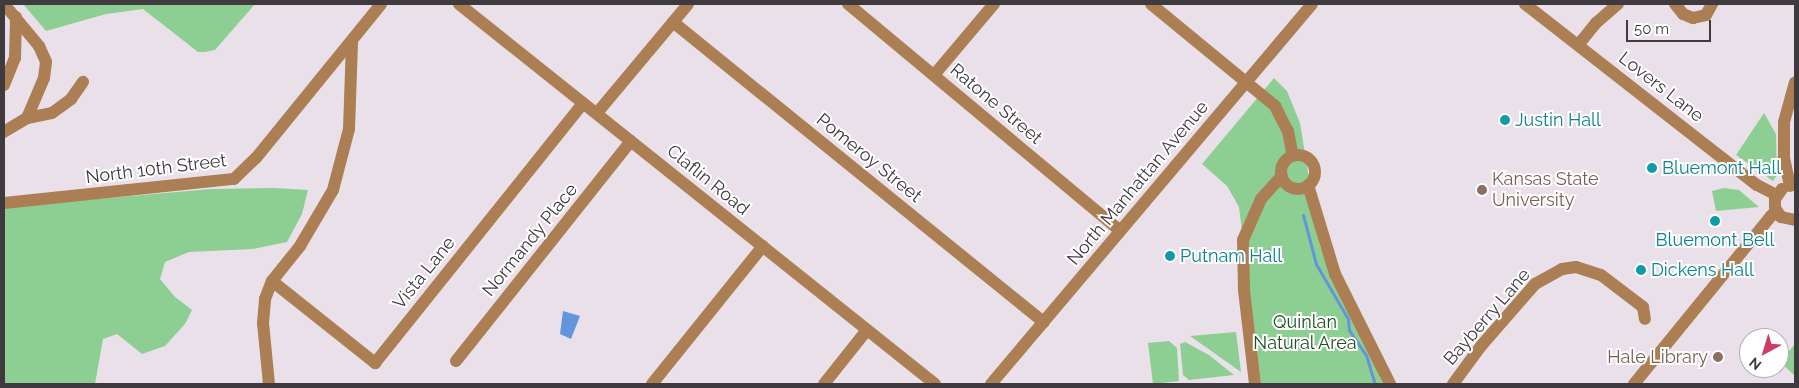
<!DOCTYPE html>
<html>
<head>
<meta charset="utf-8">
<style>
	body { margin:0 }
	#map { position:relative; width:1799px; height:388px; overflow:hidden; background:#eae0ea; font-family:Raleway,sans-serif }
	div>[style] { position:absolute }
	.green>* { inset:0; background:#8dcf92 }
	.water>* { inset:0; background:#6196dc }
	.stream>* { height:3px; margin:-1.5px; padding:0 1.5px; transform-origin:1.5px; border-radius:1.5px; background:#6196dc }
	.minor>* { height:12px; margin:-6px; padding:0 6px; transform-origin:6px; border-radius:6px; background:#ab7f53 }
	.minor>.ring { margin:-6px; padding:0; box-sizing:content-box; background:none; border:12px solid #ab7f53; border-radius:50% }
	.dots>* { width:14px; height:14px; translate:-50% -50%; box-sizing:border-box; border:2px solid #fff; border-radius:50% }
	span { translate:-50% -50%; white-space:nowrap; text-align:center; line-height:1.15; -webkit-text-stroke:4px #fff; paint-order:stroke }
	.street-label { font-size:18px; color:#3e3a3e }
	.culture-label { font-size:18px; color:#0d838f }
	.left { translate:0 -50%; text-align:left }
	.education-label { font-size:18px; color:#785e54 }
	.right { translate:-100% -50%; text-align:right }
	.park-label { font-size:18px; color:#1e5024 }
	.frame { position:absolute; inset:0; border:5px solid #3e3a3e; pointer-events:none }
	.north { position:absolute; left:1739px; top:328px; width:50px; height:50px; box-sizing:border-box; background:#fff; border:1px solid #b2b0b2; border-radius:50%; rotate:219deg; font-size:14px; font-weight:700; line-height:20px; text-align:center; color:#3e3a3e }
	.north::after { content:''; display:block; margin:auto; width:18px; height:22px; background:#cc3d63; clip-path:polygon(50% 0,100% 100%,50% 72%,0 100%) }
	.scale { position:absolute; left:1626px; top:20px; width:85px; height:22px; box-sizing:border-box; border:2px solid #3e3a3e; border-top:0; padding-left:6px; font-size:15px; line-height:18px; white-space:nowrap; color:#3e3a3e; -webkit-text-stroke:4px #fff; paint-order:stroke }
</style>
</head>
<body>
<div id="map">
	<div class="green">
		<i style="clip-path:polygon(23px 4px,255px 4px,215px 50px,205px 52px,198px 52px,143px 9px,106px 14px,46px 31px)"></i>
		<i style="clip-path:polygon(1274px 78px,1287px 91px,1300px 123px,1320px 246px,1383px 384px,1261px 384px,1239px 207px,1227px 186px,1202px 164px)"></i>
		<i style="clip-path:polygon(1764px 113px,1776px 134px,1777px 175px,1773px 181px,1736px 155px)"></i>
		<i style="clip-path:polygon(275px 188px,308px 190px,302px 214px,287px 242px,253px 249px,189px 252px,165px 262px,160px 279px,175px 297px,192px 310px,185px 324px,165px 346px,142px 354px,117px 334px,103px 339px,95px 384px,4px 384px,4px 207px,211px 189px)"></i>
		<i style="clip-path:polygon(1724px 188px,1739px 190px,1759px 207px,1716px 211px,1712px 191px)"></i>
		<i style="clip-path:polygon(1236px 332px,1241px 372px,1190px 336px)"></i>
		<i style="clip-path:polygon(1169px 341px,1177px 348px,1179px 381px,1153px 384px,1148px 343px)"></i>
		<i style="clip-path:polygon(1185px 342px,1209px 355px,1234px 375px,1189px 380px,1183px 375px,1180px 344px)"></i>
		<i style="clip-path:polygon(1795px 344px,1795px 376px,1779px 361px,1779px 354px,1784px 357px)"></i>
	</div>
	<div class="water">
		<i style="clip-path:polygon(563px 311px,580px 316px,571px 339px,560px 334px)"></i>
	</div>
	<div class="stream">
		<i style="left:1303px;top:215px;width:51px;rotate:75.1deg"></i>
		<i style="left:1316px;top:264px;width:64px;rotate:59.8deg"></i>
		<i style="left:1348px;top:319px;width:11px;rotate:85deg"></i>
		<i style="left:1349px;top:330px;width:30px;rotate:56deg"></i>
		<i style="left:1366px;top:355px;width:30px;rotate:73deg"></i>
	</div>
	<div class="minor">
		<i style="left:4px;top:4px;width:55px;rotate:50.2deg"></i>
		<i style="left:39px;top:46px;width:17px;rotate:66deg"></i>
		<i style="left:46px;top:62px;width:16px;rotate:97deg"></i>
		<i style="left:44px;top:78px;width:43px;rotate:113deg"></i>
		<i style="left:27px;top:118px;width:27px;rotate:149deg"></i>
		<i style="left:459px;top:4px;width:609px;rotate:38.6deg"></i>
		<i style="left:848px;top:4px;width:354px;rotate:39.8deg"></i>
		<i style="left:1151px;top:4px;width:161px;rotate:39.4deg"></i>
		<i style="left:1275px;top:106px;width:28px;rotate:63deg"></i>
		<i style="left:1288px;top:131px;width:25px;rotate:79deg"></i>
		<i style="left:1525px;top:4px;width:294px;rotate:38deg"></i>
		<i style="left:1757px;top:185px;width:22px;rotate:27deg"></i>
		<i style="left:1675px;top:4px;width:13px;rotate:51deg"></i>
		<i style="left:1683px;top:14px;width:11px;rotate:22deg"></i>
		<i style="left:1693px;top:18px;width:13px;rotate:-13deg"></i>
		<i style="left:1706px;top:15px;width:13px;rotate:-61deg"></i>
		<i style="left:673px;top:22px;width:477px;rotate:39deg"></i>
		<i style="left:1579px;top:44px;width:27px;rotate:-51deg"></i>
		<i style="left:1596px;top:23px;width:29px;rotate:-41deg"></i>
		<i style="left:934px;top:75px;width:93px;rotate:-49.8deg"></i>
		<i style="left:4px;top:85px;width:29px;rotate:-68deg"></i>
		<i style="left:15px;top:58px;width:41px;rotate:-88.6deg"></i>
		<i style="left:597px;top:113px;width:142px;rotate:-50.1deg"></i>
		<i style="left:27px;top:118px;width:25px;rotate:-11deg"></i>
		<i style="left:52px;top:113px;width:24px;rotate:-36deg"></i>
		<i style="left:71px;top:99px;width:21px;rotate:-55deg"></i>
		<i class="ring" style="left:1281px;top:155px;width:22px;height:22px"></i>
		<i style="left:1308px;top:185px;width:93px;rotate:73.1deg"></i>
		<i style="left:1335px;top:274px;width:123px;rotate:63.4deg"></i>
		<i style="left:1790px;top:186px;width:30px;rotate:-102deg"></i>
		<i style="left:1784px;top:157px;width:35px;rotate:-90deg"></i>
		<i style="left:1784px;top:122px;width:41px;rotate:-74.6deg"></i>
		<i style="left:1782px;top:189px;width:12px;rotate:125deg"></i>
		<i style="left:1775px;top:199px;width:9px;rotate:90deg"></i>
		<i style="left:1775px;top:208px;width:11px;rotate:56deg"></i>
		<i style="left:1781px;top:217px;width:14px;rotate:12deg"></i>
		<i style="left:4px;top:203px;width:231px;rotate:-6deg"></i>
		<i style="left:234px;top:179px;width:30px;rotate:-44deg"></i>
		<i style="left:256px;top:158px;width:198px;rotate:-50.9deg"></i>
		<i style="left:272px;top:281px;width:132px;rotate:38.5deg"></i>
		<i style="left:375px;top:363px;width:333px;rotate:-51.3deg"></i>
		<i style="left:456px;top:361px;width:281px;rotate:-51.5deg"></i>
		<i style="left:269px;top:384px;width:61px;rotate:-95.6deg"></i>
		<i style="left:263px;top:323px;width:24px;rotate:-85deg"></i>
		<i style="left:265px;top:299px;width:19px;rotate:-69deg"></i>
		<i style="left:272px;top:281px;width:45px;rotate:-51.3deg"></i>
		<i style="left:300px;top:246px;width:65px;rotate:-59.5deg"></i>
		<i style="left:333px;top:190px;width:63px;rotate:-75.3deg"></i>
		<i style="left:349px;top:129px;width:88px;rotate:-88deg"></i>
		<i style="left:652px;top:384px;width:177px;rotate:-51.2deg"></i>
		<i style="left:824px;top:384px;width:69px;rotate:-51.5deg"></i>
		<i style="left:991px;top:384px;width:497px;rotate:-49.8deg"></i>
		<i style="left:1255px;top:384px;width:95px;rotate:-96.7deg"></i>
		<i style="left:1244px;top:290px;width:50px;rotate:-91.1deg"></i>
		<i style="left:1243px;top:240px;width:45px;rotate:-66.3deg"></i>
		<i style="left:1261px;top:199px;width:31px;rotate:-48deg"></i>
		<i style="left:1453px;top:384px;width:47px;rotate:-53.6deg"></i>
		<i style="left:1481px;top:346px;width:82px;rotate:-48.9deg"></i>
		<i style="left:1535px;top:284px;width:31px;rotate:-29deg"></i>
		<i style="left:1562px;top:269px;width:14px;rotate:-8deg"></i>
		<i style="left:1576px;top:267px;width:26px;rotate:18deg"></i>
		<i style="left:1601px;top:275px;width:53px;rotate:37.3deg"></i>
		<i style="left:1643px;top:307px;width:12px;rotate:81deg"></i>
		<i style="left:1634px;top:384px;width:217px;rotate:-50.8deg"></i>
		<i style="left:1771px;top:216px;width:7px;rotate:-34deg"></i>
	</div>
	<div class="dots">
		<i style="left:1505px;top:120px;background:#0f9aa8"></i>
		<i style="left:1652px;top:168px;background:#0f9aa8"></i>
		<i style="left:1482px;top:190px;background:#8d6e63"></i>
		<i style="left:1715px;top:221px;background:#0f9aa8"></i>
		<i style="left:1170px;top:256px;background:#0f9aa8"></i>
		<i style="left:1641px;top:270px;background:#0f9aa8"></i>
		<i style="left:1718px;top:357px;background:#8d6e63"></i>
	</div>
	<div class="street-label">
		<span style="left:1661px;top:87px;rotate:38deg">Lovers Lane</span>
		<span style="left:996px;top:104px;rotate:40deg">Ratone Street</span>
		<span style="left:869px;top:158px;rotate:39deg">Pomeroy Street</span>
		<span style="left:156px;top:169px;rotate:-7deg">North 10th Street</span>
		<span style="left:708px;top:180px;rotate:39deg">Claflin Road</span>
		<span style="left:1138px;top:183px;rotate:-50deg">North Manhattan Avenue</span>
		<span style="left:530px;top:240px;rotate:-51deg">Normandy Place</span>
		<span style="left:424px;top:273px;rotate:-51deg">Vista Lane</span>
		<span style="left:1487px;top:317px;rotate:-49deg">Bayberry Lane</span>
	</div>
	<div class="culture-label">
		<span class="left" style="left:1515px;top:120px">Justin Hall</span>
		<span class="left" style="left:1662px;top:168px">Bluemont Hall</span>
		<span style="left:1715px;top:240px">Bluemont Bell</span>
		<span class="left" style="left:1180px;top:256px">Putnam Hall</span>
		<span class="left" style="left:1651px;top:270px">Dickens Hall</span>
	</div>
	<div class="education-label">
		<span class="left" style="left:1492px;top:190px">Kansas State<br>University</span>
		<span class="right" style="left:1708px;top:357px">Hale Library</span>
	</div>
	<div class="park-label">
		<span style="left:1305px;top:333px">Quinlan<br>Natural Area</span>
	</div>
	<div class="frame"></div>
	<div class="north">N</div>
	<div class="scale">50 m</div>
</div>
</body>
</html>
